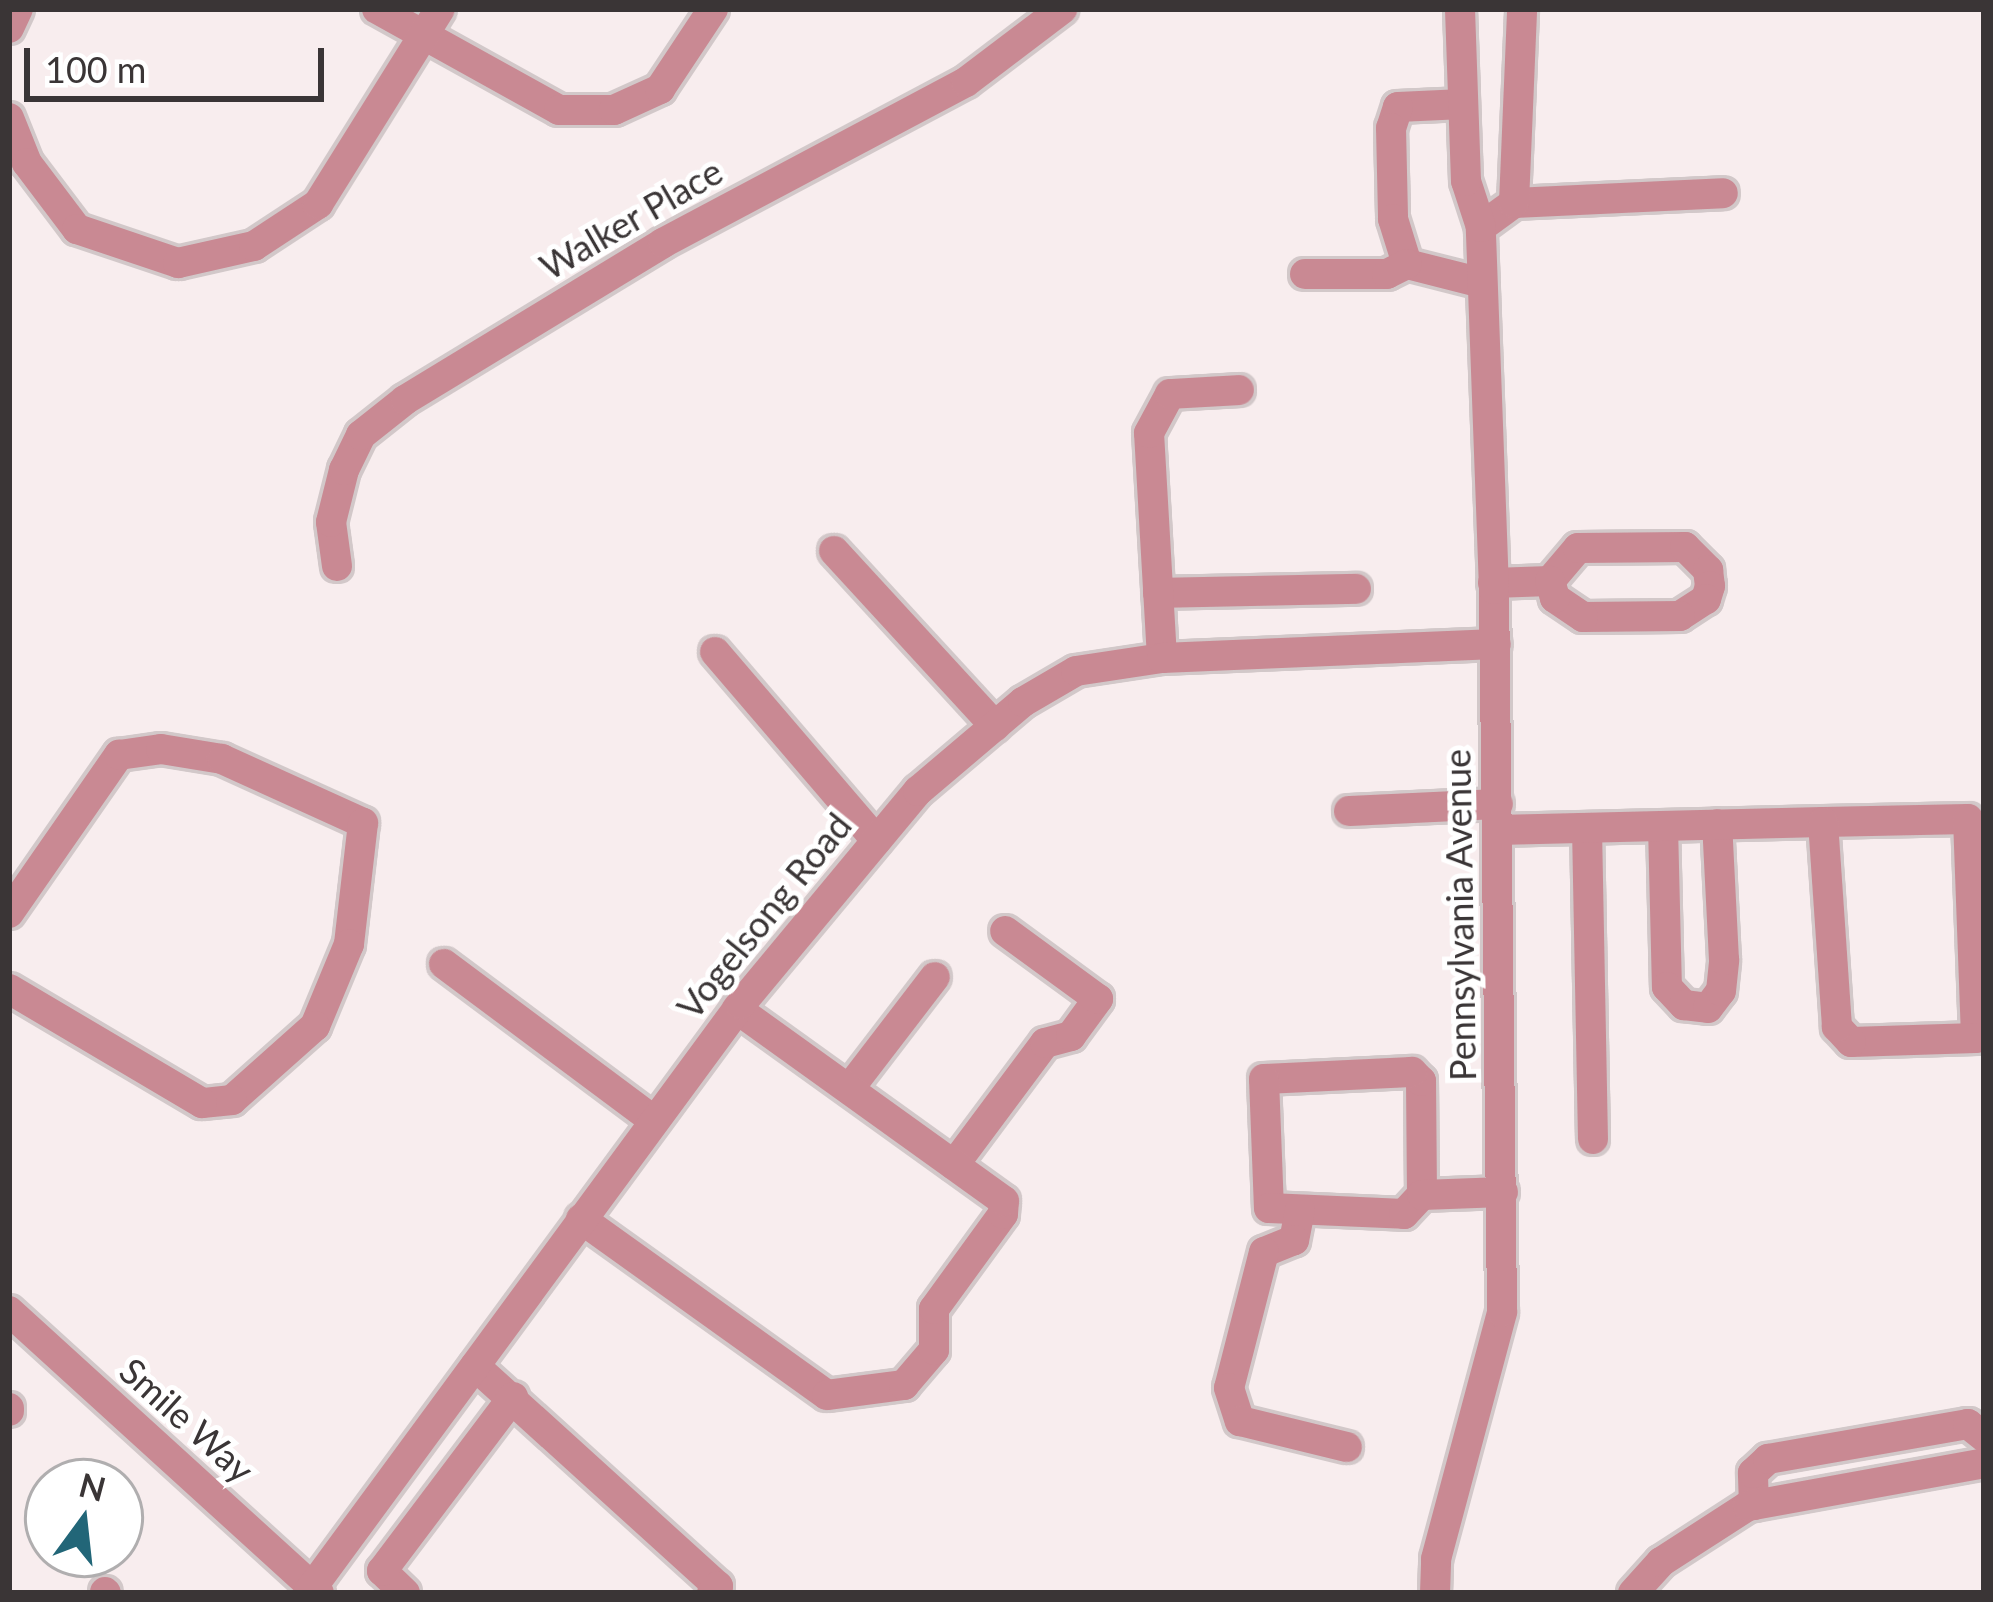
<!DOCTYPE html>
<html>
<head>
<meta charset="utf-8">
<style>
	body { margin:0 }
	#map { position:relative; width:1993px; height:1602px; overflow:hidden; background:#f8edee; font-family:Lato,sans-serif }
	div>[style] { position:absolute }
	.roads { filter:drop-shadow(3px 0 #d2c8c9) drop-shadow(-3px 0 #d2c8c9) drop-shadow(0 3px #d2c8c9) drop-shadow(0 -3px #d2c8c9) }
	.minor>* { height:30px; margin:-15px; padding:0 15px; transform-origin:15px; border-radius:15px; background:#c98993 }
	span { translate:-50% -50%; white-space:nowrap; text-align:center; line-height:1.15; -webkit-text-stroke:10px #fff; paint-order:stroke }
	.street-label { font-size:36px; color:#3a3536 }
	.frame { position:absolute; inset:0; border:12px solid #3a3536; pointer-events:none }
	.north { position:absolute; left:24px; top:1458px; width:120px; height:120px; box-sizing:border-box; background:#fff; border:3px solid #b0aeaf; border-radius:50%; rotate:15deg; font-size:33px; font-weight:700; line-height:48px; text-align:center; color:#3a3536 }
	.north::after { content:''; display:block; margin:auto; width:42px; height:54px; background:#226678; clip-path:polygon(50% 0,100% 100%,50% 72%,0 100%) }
	.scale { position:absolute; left:24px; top:48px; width:300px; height:54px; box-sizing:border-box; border:6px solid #3a3536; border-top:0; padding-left:15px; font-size:36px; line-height:42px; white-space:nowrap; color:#3a3536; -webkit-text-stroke:9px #fff; paint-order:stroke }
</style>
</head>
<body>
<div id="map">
	<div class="roads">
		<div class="minor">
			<i style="left:377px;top:9px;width:208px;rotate:29deg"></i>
			<i style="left:559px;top:110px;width:55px"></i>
			<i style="left:614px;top:110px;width:51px;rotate:-24.5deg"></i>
			<i style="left:660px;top:89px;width:96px;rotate:-56.5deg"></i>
			<i style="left:9px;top:28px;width:21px;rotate:-65deg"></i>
			<i style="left:1463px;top:104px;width:65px;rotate:177.4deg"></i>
			<i style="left:1398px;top:107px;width:22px;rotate:108deg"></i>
			<i style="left:1391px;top:128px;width:91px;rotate:88.7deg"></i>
			<i style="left:1393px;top:219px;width:47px;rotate:72.7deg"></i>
			<i style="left:1407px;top:264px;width:77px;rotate:14.2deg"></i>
			<i style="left:9px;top:118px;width:48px;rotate:68.2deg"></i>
			<i style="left:27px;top:163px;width:83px;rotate:52.9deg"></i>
			<i style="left:77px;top:229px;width:107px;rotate:18.6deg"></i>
			<i style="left:178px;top:263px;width:78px;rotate:-12.6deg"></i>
			<i style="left:254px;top:246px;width:77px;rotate:-33.3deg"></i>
			<i style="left:318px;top:204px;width:230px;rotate:-58deg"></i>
			<i style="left:1514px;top:203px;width:209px;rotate:-2.7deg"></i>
			<i style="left:1481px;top:227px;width:41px;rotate:-36deg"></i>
			<i style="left:1514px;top:203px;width:194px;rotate:-87.6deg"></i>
			<i style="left:1305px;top:274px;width:82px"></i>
			<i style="left:1387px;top:274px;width:22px;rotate:-27deg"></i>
			<i style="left:834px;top:551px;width:238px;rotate:47.4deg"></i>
			<i style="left:337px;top:566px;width:44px;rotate:-97.8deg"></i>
			<i style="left:331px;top:522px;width:54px;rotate:-76deg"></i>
			<i style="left:344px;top:470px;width:39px;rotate:-64deg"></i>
			<i style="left:361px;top:435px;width:56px;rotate:-38.5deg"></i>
			<i style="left:405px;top:400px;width:302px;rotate:-31.3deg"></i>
			<i style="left:663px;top:243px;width:343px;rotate:-28deg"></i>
			<i style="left:966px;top:82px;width:121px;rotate:-37.2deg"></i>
			<i style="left:1493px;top:583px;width:57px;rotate:-2deg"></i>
			<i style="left:1550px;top:581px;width:43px;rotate:-49.7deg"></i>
			<i style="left:1578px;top:548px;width:107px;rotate:-0.5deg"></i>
			<i style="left:1685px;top:547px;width:33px;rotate:45deg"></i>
			<i style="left:1708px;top:570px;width:16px;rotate:83deg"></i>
			<i style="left:1710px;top:586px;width:14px;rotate:107deg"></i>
			<i style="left:1706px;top:599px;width:31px;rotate:147deg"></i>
			<i style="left:1680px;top:616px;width:97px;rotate:179.4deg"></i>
			<i style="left:1583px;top:617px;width:34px;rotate:-146deg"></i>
			<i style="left:1555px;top:598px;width:18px;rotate:-106deg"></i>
			<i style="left:1158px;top:593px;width:198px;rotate:-1.2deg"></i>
			<i style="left:715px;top:652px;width:248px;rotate:49.4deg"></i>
			<i style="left:1162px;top:658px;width:225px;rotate:-93.3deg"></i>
			<i style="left:1149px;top:433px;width:44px;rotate:-61.7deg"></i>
			<i style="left:1170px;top:394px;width:69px;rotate:-3.3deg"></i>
			<i style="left:1349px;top:811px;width:149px;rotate:-2.7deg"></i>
			<i style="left:1663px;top:826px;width:161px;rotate:88.6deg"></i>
			<i style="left:1667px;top:987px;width:25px;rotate:47deg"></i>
			<i style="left:1684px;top:1005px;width:24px;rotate:7deg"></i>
			<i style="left:1708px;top:1008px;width:21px;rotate:-53deg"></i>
			<i style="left:1721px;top:991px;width:31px;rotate:-84deg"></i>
			<i style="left:1724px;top:960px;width:136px;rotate:-92.9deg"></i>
			<i style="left:1587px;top:828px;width:311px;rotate:88.9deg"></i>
			<i style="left:1498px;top:830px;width:325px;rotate:-1.4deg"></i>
			<i style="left:1823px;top:822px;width:145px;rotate:-1.2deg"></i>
			<i style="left:1968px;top:819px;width:219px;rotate:87.9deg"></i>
			<i style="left:1976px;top:1038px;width:125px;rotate:178.2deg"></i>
			<i style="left:1851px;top:1042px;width:21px;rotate:-133deg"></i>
			<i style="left:1837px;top:1027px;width:205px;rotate:-93.9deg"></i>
			<i style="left:9px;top:913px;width:193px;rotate:-55.2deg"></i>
			<i style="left:119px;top:755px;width:42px;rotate:-8.1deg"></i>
			<i style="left:161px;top:749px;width:62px;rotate:9.3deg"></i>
			<i style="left:222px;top:759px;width:155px;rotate:24.4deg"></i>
			<i style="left:363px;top:823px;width:122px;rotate:96.6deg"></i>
			<i style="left:349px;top:944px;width:89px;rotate:112.5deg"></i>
			<i style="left:315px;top:1026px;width:111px;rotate:138.3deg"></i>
			<i style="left:232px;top:1100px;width:30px;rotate:174deg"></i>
			<i style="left:202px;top:1103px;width:224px;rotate:-149.4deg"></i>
			<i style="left:444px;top:964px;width:261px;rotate:36.7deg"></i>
			<i style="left:849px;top:1089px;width:141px;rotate:-52.5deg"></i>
			<i style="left:954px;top:1165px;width:152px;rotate:-53.3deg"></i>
			<i style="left:1045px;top:1043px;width:27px;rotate:-15deg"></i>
			<i style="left:1071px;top:1036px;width:46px;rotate:-53.9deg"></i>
			<i style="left:1098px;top:999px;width:115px;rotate:-143.8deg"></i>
			<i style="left:1422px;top:1195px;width:114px;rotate:-90.5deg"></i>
			<i style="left:1421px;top:1081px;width:13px;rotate:-135deg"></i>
			<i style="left:1412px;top:1072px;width:148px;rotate:177.3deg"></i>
			<i style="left:1264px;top:1079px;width:129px;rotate:87.8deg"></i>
			<i style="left:1269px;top:1208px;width:135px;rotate:2.5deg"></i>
			<i style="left:1404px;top:1214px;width:26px;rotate:-47deg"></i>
			<i style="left:1422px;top:1195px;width:81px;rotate:-2.1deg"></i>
			<i style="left:1300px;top:1210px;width:31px;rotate:101deg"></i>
			<i style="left:1294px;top:1240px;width:32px;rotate:158deg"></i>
			<i style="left:1264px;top:1252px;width:140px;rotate:104.4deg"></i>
			<i style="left:1229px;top:1388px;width:35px;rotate:72deg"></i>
			<i style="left:1240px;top:1421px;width:110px;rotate:13.7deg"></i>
			<i style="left:581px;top:1219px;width:302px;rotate:35.6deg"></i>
			<i style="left:827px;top:1395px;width:78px;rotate:-7.4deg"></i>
			<i style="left:904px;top:1385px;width:46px;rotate:-49.4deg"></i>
			<i style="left:934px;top:1350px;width:41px;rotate:-90deg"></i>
			<i style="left:934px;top:1309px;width:117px;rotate:-54deg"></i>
			<i style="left:1003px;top:1214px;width:13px;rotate:-86deg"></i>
			<i style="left:1004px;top:1201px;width:329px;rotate:-144.3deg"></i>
			<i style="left:9px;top:1311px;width:419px;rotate:42.3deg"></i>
			<i style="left:475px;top:1366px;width:328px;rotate:42.2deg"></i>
			<i style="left:718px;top:1586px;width:9px;rotate:131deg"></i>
			<i style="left:9px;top:1408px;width:3px;rotate:90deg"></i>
			<i style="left:1754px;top:1505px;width:32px;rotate:-92deg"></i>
			<i style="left:1753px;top:1473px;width:21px;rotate:-43deg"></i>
			<i style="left:1768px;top:1459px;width:203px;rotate:-9.9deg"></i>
			<i style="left:1968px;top:1424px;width:21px;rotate:39deg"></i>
			<i style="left:105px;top:1592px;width:1px;rotate:45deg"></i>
			<i style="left:308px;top:1593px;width:731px;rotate:-53.68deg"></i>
			<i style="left:741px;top:1004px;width:277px;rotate:-50.3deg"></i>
			<i style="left:918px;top:791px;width:138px;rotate:-40.3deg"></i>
			<i style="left:1023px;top:702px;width:61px;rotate:-30.3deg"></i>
			<i style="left:1076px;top:671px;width:87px;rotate:-8.6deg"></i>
			<i style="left:1162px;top:658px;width:334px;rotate:-2.4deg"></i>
			<i style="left:405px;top:1593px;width:32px;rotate:-136deg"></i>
			<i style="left:382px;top:1571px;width:218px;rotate:-53deg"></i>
			<i style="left:1435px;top:1593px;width:34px;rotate:-88deg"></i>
			<i style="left:1436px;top:1559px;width:256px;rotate:-75deg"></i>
			<i style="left:1502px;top:1312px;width:723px;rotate:-90.63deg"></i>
			<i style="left:1494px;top:589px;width:362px;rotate:-92.1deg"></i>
			<i style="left:1481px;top:227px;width:48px;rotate:-108.1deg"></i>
			<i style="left:1466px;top:181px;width:172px;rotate:-92deg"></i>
			<i style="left:1633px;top:1593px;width:42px;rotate:-47.9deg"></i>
			<i style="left:1661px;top:1562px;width:103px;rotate:-32.8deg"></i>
			<i style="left:1748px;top:1506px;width:240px;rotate:-10.3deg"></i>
		</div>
	</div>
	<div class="street-label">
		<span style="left:631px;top:219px;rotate:-30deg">Walker Place</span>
		<span style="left:1460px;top:915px;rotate:-91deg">Pennsylvania Avenue</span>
		<span style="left:764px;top:916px;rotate:-51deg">Vogelsong Road</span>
		<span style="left:187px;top:1420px;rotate:42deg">Smile Way</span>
	</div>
	<div class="frame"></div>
	<div class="north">N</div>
	<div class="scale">100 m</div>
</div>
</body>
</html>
